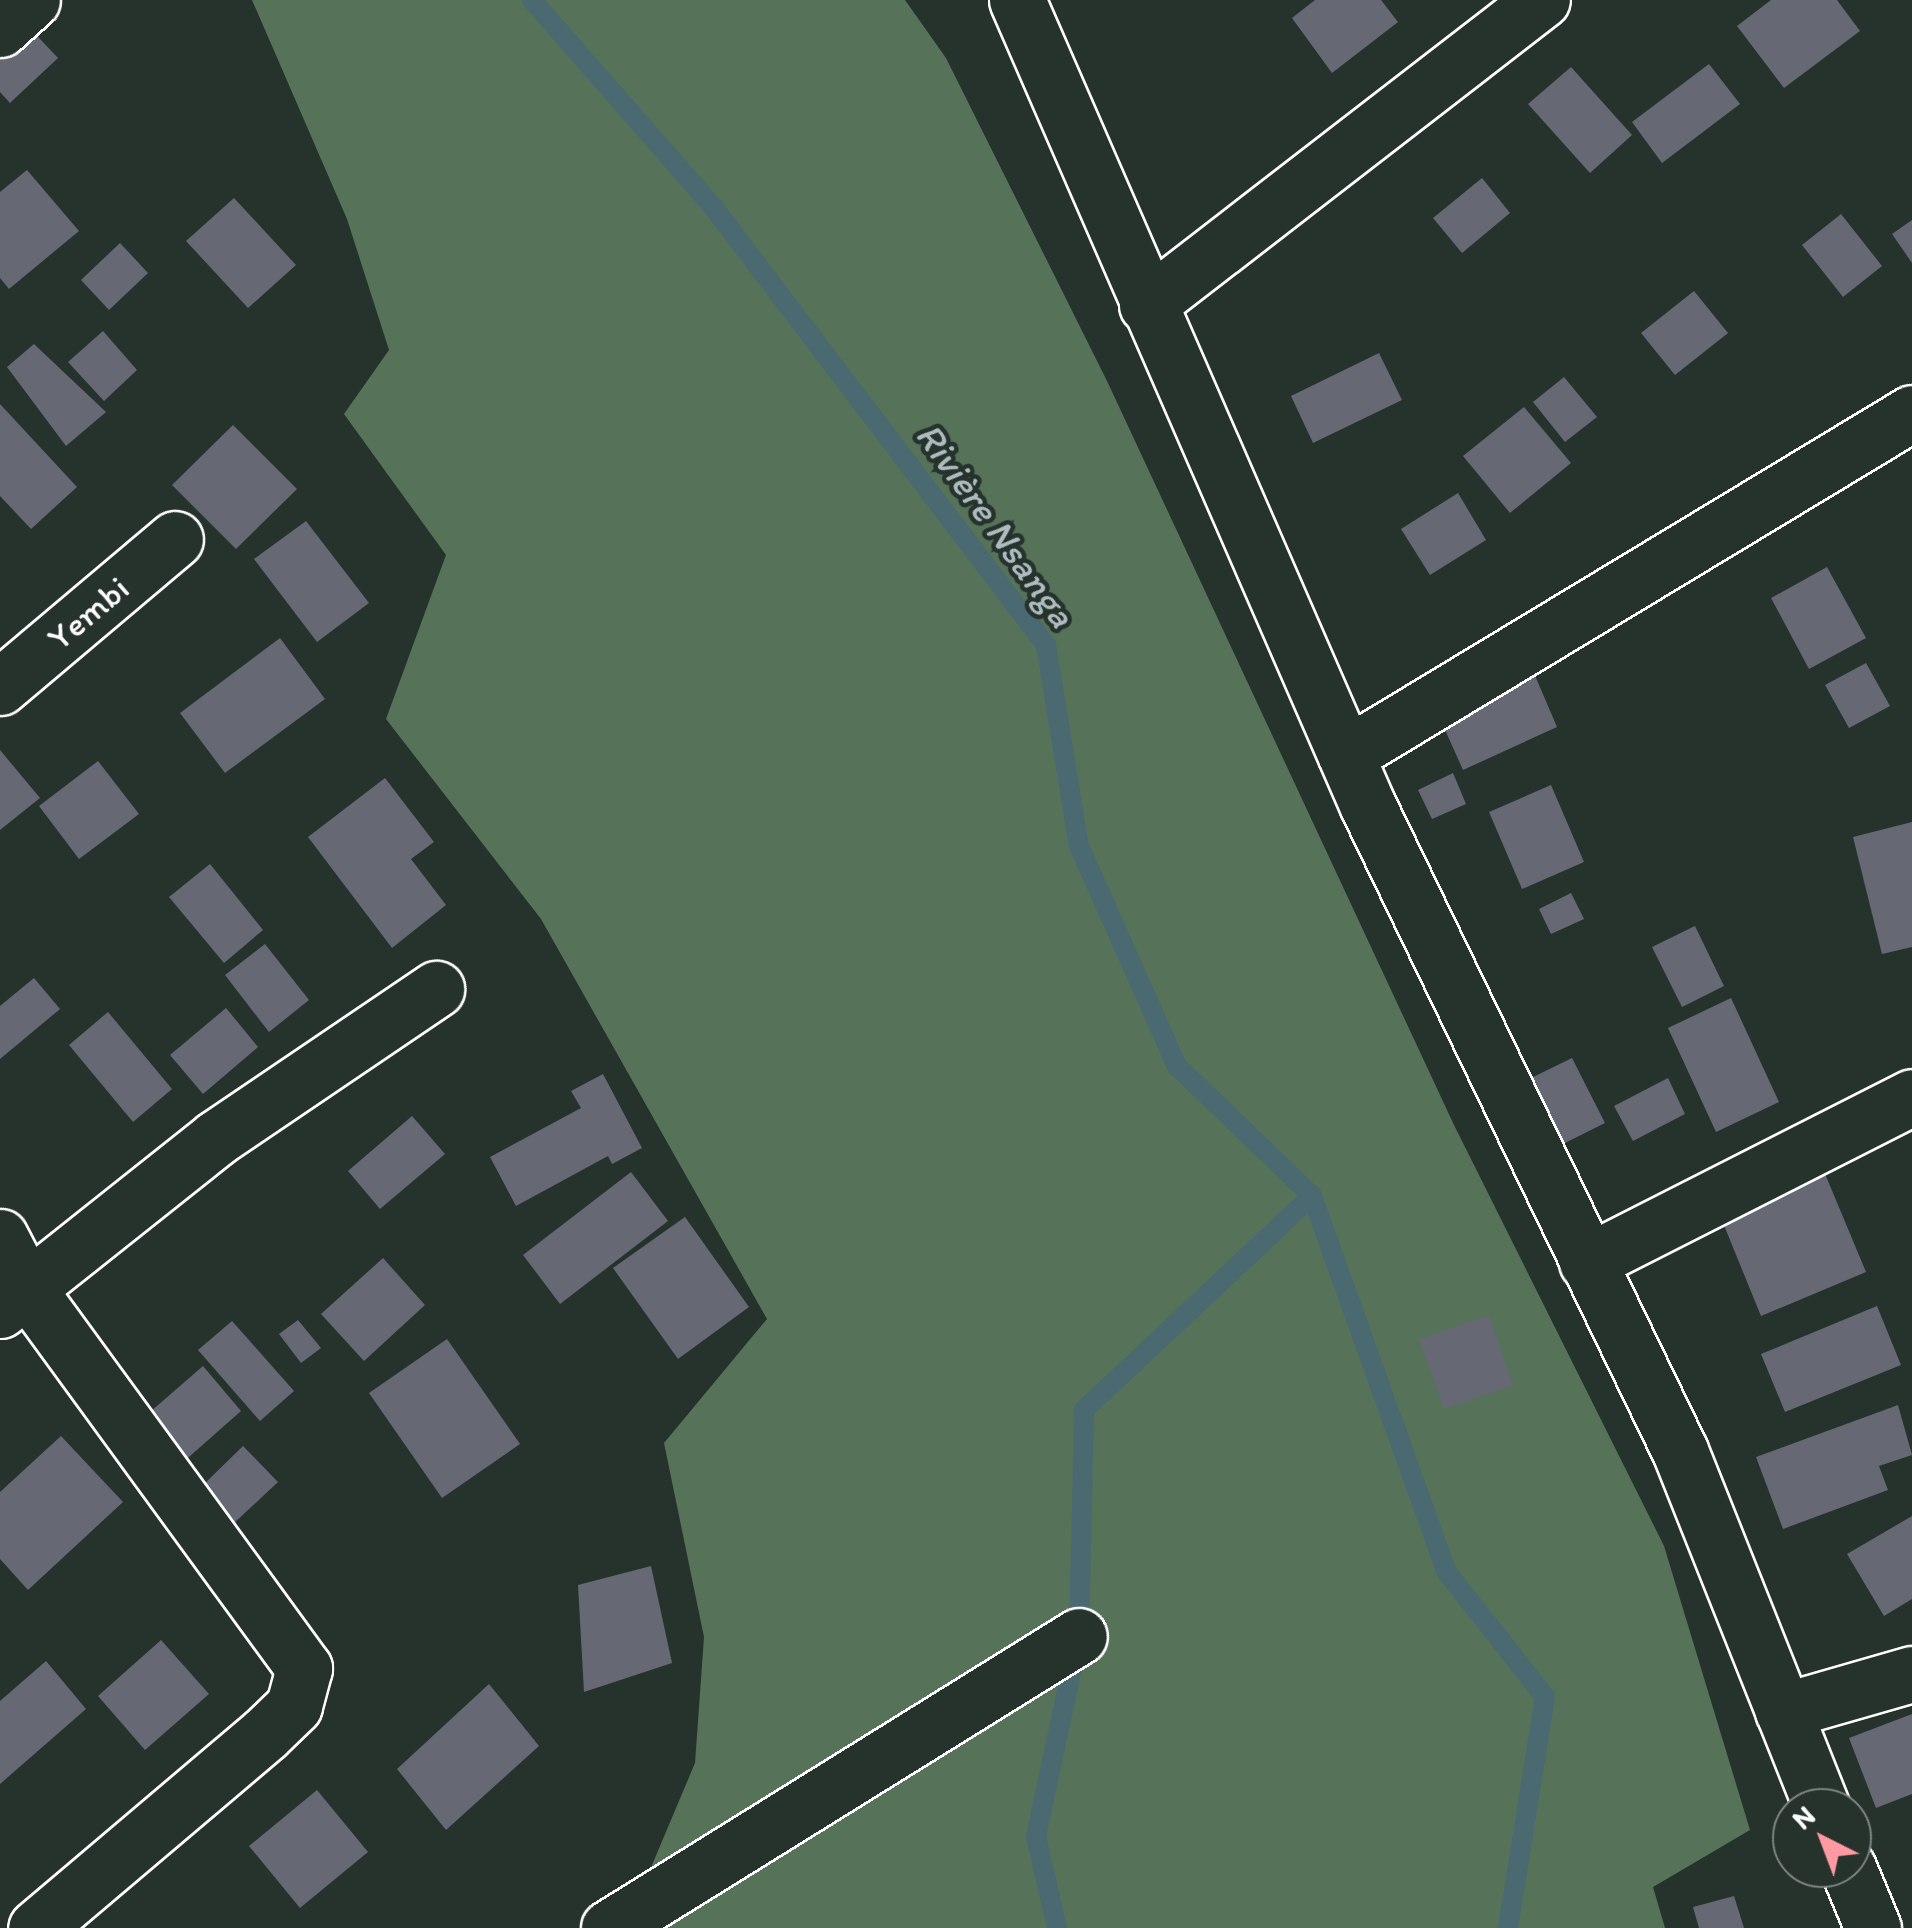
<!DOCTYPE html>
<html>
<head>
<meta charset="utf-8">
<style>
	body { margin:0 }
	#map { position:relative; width:1912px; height:1928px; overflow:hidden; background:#26332d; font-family:Itim,sans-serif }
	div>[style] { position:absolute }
	.green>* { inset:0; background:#56735a }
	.stream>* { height:20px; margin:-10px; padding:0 10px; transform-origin:10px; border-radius:10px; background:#4a6971 }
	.building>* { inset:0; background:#666874 }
	.roads { filter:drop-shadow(2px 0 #fff) drop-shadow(-2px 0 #fff) drop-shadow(0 2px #fff) drop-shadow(0 -2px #fff) }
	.street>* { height:55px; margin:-27.5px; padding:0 27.5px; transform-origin:27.5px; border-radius:27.5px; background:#26332d }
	span { translate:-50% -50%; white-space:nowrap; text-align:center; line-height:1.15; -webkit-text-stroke:9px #26332d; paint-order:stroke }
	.street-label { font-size:35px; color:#fff }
	.water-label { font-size:38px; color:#aebcbf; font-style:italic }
	.north { position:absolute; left:1772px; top:1788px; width:100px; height:100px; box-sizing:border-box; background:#26332d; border:2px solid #7d8581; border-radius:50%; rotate:318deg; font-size:28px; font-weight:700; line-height:40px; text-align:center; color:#fff }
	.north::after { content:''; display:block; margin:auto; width:35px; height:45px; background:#ff9aa2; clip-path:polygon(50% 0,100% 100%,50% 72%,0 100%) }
</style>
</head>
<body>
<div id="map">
	<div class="green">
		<i style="clip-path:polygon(252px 0,905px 0,946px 58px,1107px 381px,1454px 1125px,1664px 1546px,1750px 1830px,1653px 1887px,1665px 1928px,606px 1928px,636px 1903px,695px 1763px,704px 1637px,664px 1443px,767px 1319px,541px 919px,386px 719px,446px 555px,344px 414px,389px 350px,347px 219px)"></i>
	</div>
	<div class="stream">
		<i style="left:532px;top:0;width:276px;rotate:48.8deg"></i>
		<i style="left:714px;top:208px;width:549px;rotate:52.78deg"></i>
		<i style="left:1046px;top:645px;width:204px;rotate:80.7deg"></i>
		<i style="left:1079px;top:846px;width:241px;rotate:66deg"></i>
		<i style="left:1177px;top:1066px;width:187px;rotate:43.9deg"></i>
		<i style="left:1312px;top:1196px;width:398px;rotate:70.3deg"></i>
		<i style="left:1446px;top:1571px;width:160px;rotate:51.8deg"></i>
		<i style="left:1545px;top:1697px;width:234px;rotate:99.1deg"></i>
		<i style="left:1057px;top:1928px;width:94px;rotate:-102.9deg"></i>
		<i style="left:1036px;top:1836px;width:205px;rotate:-77.9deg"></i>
		<i style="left:1079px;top:1636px;width:226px;rotate:-88.7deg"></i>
		<i style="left:1084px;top:1410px;width:313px;rotate:-43.2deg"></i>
	</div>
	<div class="building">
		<i style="clip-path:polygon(1315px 0,1381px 0,1398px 22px,1332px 73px,1292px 18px)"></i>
		<i style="clip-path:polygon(1771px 0,1837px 0,1860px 31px,1784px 88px,1737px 26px)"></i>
		<i style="clip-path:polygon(23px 21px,58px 58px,10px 103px,0 92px,0 42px)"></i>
		<i style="clip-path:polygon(1709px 64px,1740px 104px,1662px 163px,1632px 122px)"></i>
		<i style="clip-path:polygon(1571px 67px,1632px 135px,1590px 173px,1528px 104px)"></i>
		<i style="clip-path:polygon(27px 170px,79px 231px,9px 289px,0 278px,0 192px)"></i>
		<i style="clip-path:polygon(1482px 178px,1510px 213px,1462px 253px,1433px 218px)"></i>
		<i style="clip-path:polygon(234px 198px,296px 265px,248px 308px,186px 241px)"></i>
		<i style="clip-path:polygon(1841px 214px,1882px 266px,1843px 297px,1802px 245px)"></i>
		<i style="clip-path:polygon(1912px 220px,1912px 263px,1892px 234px)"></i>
		<i style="clip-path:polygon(120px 243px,148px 273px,109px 310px,81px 280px)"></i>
		<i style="clip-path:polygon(1694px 291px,1728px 333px,1675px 375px,1641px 333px)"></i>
		<i style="clip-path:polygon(103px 331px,137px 370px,104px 401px,68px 362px)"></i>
		<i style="clip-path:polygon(34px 344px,106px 412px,66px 446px,7px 367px)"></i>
		<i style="clip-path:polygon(1379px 353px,1402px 400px,1313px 443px,1291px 396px)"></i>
		<i style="clip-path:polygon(1564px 377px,1597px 417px,1565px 442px,1533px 402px)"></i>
		<i style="clip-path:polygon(0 404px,77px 487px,31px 529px,0 496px)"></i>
		<i style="clip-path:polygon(1524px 407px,1571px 463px,1510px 513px,1463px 456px)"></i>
		<i style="clip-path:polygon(233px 425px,297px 489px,236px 549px,172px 485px)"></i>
		<i style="clip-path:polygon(1458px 493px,1486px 540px,1430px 575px,1401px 529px)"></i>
		<i style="clip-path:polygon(306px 521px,369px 603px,317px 642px,254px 559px)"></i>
		<i style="clip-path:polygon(1827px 567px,1866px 638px,1809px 669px,1771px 598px)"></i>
		<i style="clip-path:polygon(280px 638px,325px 699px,225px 773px,180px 713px)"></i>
		<i style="clip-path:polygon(1866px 663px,1890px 706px,1849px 728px,1825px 685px)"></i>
		<i style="clip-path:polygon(1533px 671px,1557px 727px,1463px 770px,1438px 714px)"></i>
		<i style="clip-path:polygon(0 750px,40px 798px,0 830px)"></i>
		<i style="clip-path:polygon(98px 761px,139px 814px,79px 859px,39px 806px)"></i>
		<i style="clip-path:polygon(1453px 773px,1466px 804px,1432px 819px,1418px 790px)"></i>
		<i style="clip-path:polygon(385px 778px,434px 842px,411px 859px,446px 905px,392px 948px,308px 837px)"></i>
		<i style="clip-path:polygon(1551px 785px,1584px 862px,1522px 889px,1489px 812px)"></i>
		<i style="clip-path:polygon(1912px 822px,1912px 947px,1882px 954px,1853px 837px)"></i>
		<i style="clip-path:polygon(210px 864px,263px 930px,224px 963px,169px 897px)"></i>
		<i style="clip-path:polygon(1571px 893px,1584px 919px,1551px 934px,1539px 909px)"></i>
		<i style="clip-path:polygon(1695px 926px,1724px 986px,1682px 1007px,1652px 947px)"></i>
		<i style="clip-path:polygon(265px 944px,309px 1000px,269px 1032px,225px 975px)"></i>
		<i style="clip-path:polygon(34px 978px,60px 1009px,0 1059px,0 1006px)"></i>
		<i style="clip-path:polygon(1731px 998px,1779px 1102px,1716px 1132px,1668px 1028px)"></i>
		<i style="clip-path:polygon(226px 1008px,258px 1047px,203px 1094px,170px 1055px)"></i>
		<i style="clip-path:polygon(108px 1012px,172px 1089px,133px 1122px,69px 1045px)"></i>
		<i style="clip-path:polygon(1572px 1058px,1605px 1123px,1563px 1144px,1529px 1079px)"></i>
		<i style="clip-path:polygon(603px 1074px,642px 1148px,612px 1164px,608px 1156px,516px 1206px,490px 1157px,581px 1108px,571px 1091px)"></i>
		<i style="clip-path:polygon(1668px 1078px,1685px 1114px,1633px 1141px,1614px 1106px)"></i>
		<i style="clip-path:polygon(412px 1116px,445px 1154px,380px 1209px,348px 1171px)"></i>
		<i style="clip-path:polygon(1823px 1169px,1866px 1272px,1761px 1316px,1719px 1213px)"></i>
		<i style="clip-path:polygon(631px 1172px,668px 1221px,560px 1304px,523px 1255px)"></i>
		<i style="clip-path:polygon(685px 1217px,749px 1307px,678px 1359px,613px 1268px)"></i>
		<i style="clip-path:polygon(383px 1258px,425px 1305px,364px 1361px,321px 1314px)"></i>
		<i style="clip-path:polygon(1877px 1306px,1901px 1365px,1785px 1412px,1761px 1354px)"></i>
		<i style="clip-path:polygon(1489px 1315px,1513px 1385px,1444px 1409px,1419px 1339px)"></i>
		<i style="clip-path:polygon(298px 1320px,321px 1348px,301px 1363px,279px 1334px)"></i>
		<i style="clip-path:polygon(232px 1321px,294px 1391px,260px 1421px,198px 1350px)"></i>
		<i style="clip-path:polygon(447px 1339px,520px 1444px,442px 1498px,369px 1393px)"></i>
		<i style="clip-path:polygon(203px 1366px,241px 1411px,181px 1464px,142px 1419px)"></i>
		<i style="clip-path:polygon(1898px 1405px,1912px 1455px,1879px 1466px,1888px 1490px,1783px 1529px,1756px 1457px)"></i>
		<i style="clip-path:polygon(61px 1436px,123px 1502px,28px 1590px,0 1559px,0 1492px)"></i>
		<i style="clip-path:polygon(243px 1446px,278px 1482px,233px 1524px,199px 1489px)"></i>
		<i style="clip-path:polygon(1912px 1516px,1912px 1599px,1884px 1616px,1847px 1554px)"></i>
		<i style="clip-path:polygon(651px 1566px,672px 1663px,584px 1692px,578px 1585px)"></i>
		<i style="clip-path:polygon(161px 1640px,209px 1694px,145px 1750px,98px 1696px)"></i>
		<i style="clip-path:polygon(46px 1661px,86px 1709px,0 1784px,0 1701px)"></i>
		<i style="clip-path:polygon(489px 1684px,539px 1746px,446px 1830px,397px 1769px)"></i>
		<i style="clip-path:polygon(1912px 1714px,1912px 1794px,1876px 1808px,1849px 1738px)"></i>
		<i style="clip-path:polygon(317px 1790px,368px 1852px,300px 1908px,249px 1846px)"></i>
		<i style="clip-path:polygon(1734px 1896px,1744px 1928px,1699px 1928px,1693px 1907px)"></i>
	</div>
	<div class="roads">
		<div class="street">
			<i style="left:1017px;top:0;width:879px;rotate:66.47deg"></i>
			<i style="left:1368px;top:806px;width:716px;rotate:64.19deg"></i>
			<i style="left:1680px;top:1451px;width:384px;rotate:68.3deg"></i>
			<i style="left:0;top:29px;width:43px;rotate:-42.2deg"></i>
			<i style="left:1147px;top:305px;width:499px;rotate:-37.7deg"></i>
			<i style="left:0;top:687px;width:229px;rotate:-40.2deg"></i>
			<i style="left:1346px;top:755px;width:661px;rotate:-31.14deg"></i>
			<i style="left:0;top:1237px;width:56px;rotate:62.5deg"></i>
			<i style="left:26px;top:1287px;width:472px;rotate:53.9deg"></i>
			<i style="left:304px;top:1668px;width:39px;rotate:105deg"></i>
			<i style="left:294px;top:1706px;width:40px;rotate:136deg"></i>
			<i style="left:265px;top:1734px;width:300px;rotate:139.7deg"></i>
			<i style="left:1587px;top:1262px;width:364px;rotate:-26.9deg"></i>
			<i style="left:0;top:1310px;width:276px;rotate:-38.5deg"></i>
			<i style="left:216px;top:1138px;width:266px;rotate:-34.1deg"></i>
			<i style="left:1783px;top:1711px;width:134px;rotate:-16deg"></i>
			<i style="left:1848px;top:1868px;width:65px;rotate:67.4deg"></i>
			<i style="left:609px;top:1928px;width:553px;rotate:-31.85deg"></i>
		</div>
	</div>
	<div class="street-label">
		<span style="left:88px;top:613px;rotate:-40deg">Yembi</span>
	</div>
	<div class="water-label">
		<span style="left:995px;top:525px;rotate:54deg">Rivière Nsanga</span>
	</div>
	<div class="north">N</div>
</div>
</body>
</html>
